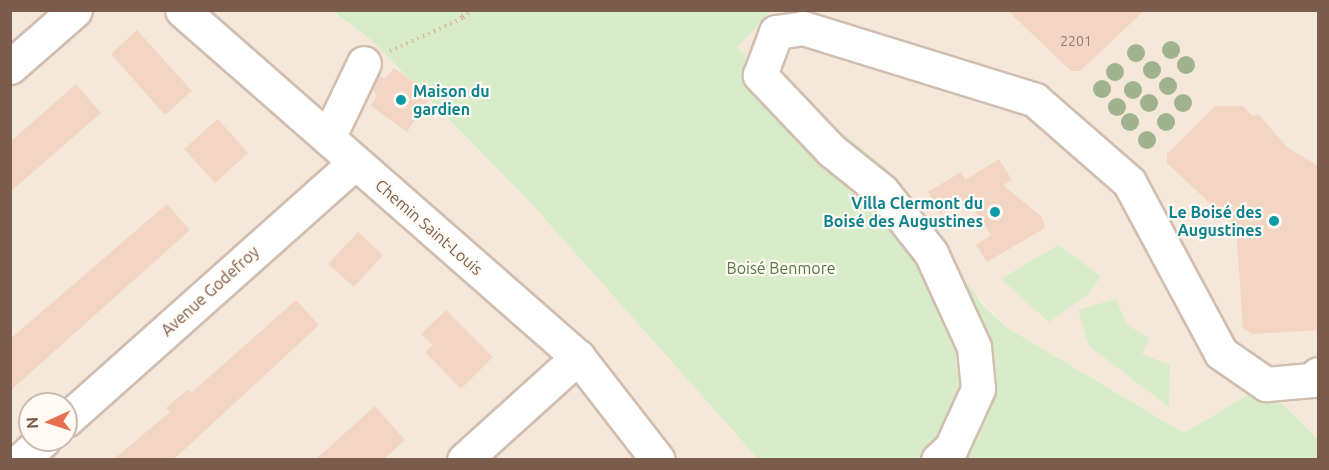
<!DOCTYPE html>
<html>
<head>
<meta charset="utf-8">
<style>
	body { margin:0 }
	#map { position:relative; width:1329px; height:470px; overflow:hidden; background:#fdf6ec; font-family:Ubuntu,sans-serif }
	div>[style] { position:absolute }
	.residential>* { inset:0; background:#f5e8da }
	.green>* { inset:0; background:#d8ecc9 }
	.building>* { inset:0; background:#f3d5c3 }
	.path>* { height:4px; margin-top:-2px; transform-origin:0; background:repeating-linear-gradient(90deg,#d9b8a5 0 1.5px,transparent 0 6px) }
	.roads { filter:drop-shadow(2px 0 #d1beb0) drop-shadow(-2px 0 #d1beb0) drop-shadow(0 2px #d1beb0) drop-shadow(0 -2px #d1beb0) }
	.minor>* { height:33px; margin:-16.5px; padding:0 16.5px; transform-origin:16.5px; border-radius:16.5px; background:#fff }
	.trees>* { width:18px; height:18px; margin:-9px; border-radius:50%; background:#a0b28e }
	.dots>* { width:16px; height:16px; translate:-50% -50%; box-sizing:border-box; border:3px solid #fffaf3; border-radius:50% }
	span { translate:-50% -50%; white-space:nowrap; text-align:center; line-height:1.15; -webkit-text-stroke:4.5px #fffaf3; paint-order:stroke }
	.number-label { font-size:14px; color:#987a6a }
	.number-label span { -webkit-text-stroke-width:0 }
	.culture-label { font-size:16px; color:#0d838f; font-weight:700 }
	.left { translate:0 -50%; text-align:left }
	.right { translate:-100% -50%; text-align:right }
	.street-label { font-size:16px; color:#7a5c4d }
	.park-label { font-size:16px; color:#537a41 }
	.frame { position:absolute; inset:0; border:12px solid #7a5c4d; pointer-events:none }
	.north { position:absolute; left:18px; top:392px; width:60px; height:60px; box-sizing:border-box; background:#fffaf3; border:2px solid #cabbb1; border-radius:50%; rotate:267deg; font-size:16px; font-weight:700; line-height:24px; text-align:center; color:#7a5c4d }
	.north::after { content:''; display:block; margin:auto; width:21px; height:27px; background:#e76f51; clip-path:polygon(50% 0,100% 100%,50% 72%,0 100%) }
</style>
</head>
<body>
<div id="map">
	<div class="residential">
		<i style="clip-path:polygon(evenodd,10px 11px,331px 11px,370px 39px,528px 200px,758px 459px,11px 459px,10px 11px,30px 404px,66px 404px,66px 440px,30px 440px,30px 404px)"></i>
		<i style="clip-path:polygon(771px 11px,1318px 11px,1318px 439px,1264px 385px,1184px 433px,1006px 327px,737px 48px)"></i>
	</div>
	<div class="green">
		<i style="clip-path:polygon(332px 11px,771px 11px,737px 48px,887px 169px,982px 304px,1006px 327px,1184px 433px,1264px 385px,1318px 439px,1318px 459px,758px 459px,528px 200px,370px 39px)"></i>
		<i style="clip-path:polygon(1058px 245px,1101px 276px,1088px 294px,1049px 322px,1001px 279px)"></i>
		<i style="clip-path:polygon(1116px 299px,1127px 325px,1150px 338px,1142px 354px,1170px 365px,1169px 407px,1089px 346px,1078px 310px)"></i>
	</div>
	<div class="building">
		<i style="clip-path:polygon(1007px 10px,1145px 10px,1080px 71px,1071px 71px)"></i>
		<i style="clip-path:polygon(137px 30px,192px 91px,165px 115px,111px 54px)"></i>
		<i style="clip-path:polygon(394px 68px,432px 95px,407px 132px,371px 106px,377px 95px,372px 89px,378px 77px,386px 78px)"></i>
		<i style="clip-path:polygon(76px 84px,101px 113px,10px 192px,10px 142px)"></i>
		<i style="clip-path:polygon(1215px 106px,1243px 106px,1252px 116px,1259px 115px,1288px 148px,1318px 166px,1318px 330px,1252px 334px,1243px 328px,1236px 228px,1167px 163px,1167px 154px)"></i>
		<i style="clip-path:polygon(218px 119px,248px 153px,215px 183px,184px 149px)"></i>
		<i style="clip-path:polygon(999px 159px,1012px 180px,1003px 185px,1042px 217px,1045px 228px,987px 262px,976px 245px,991px 235px,967px 198px,941px 214px,928px 192px,961px 172px,965px 180px)"></i>
		<i style="clip-path:polygon(167px 204px,190px 230px,10px 391px,10px 339px)"></i>
		<i style="clip-path:polygon(358px 232px,383px 255px,354px 287px,328px 264px)"></i>
		<i style="clip-path:polygon(296px 300px,319px 325px,183px 451px,173px 459px,114px 459px,170px 412px,166px 408px,188px 389px,191px 393px)"></i>
		<i style="clip-path:polygon(446px 310px,493px 357px,461px 389px,425px 352px,433px 345px,421px 334px)"></i>
		<i style="clip-path:polygon(375px 406px,405px 440px,384px 459px,316px 459px)"></i>
	</div>
	<div class="path">
		<i style="left:458px;top:10px;width:9px;rotate:58deg"></i>
		<i style="left:390px;top:51px;width:80px;rotate:-24.3deg"></i>
		<i style="left:463px;top:18px;width:12px;rotate:-42deg"></i>
	</div>
	<div class="roads">
		<div class="minor">
			<i style="left:182px;top:10px;width:527px;rotate:41.23deg"></i>
			<i style="left:578px;top:357px;width:130px;rotate:52.2deg"></i>
			<i style="left:10px;top:67px;width:86px;rotate:-41.2deg"></i>
			<i style="left:328px;top:138px;width:83px;rotate:-64.4deg"></i>
			<i style="left:66px;top:420px;width:386px;rotate:-41.7deg"></i>
			<i style="left:21px;top:460px;width:30px;rotate:-42deg"></i>
			<i style="left:464px;top:460px;width:154px;rotate:-42.1deg"></i>
			<i style="left:938px;top:460px;width:18px;rotate:-43deg"></i>
			<i style="left:951px;top:448px;width:65px;rotate:-65.4deg"></i>
			<i style="left:978px;top:389px;width:42px;rotate:-95.4deg"></i>
			<i style="left:974px;top:347px;width:103px;rotate:-114.6deg"></i>
			<i style="left:931px;top:253px;width:79px;rotate:-128.3deg"></i>
			<i style="left:882px;top:191px;width:64px;rotate:-141.3deg"></i>
			<i style="left:832px;top:151px;width:105px;rotate:-133.5deg"></i>
			<i style="left:760px;top:75px;width:46px;rotate:-69.6deg"></i>
			<i style="left:776px;top:32px;width:27px;rotate:-8deg"></i>
			<i style="left:803px;top:28px;width:243px;rotate:17.2deg"></i>
			<i style="left:1035px;top:100px;width:125px;rotate:41.1deg"></i>
			<i style="left:1129px;top:182px;width:194px;rotate:61.7deg"></i>
			<i style="left:1221px;top:353px;width:55px;rotate:34.6deg"></i>
			<i style="left:1266px;top:384px;width:46px;rotate:-5deg"></i>
			<i style="left:1312px;top:380px;width:8px;rotate:-45deg"></i>
		</div>
	</div>
	<div class="trees">
		<i style="left:1171px;top:50px"></i>
		<i style="left:1136px;top:53px"></i>
		<i style="left:1186px;top:65px"></i>
		<i style="left:1152px;top:70px"></i>
		<i style="left:1115px;top:72px"></i>
		<i style="left:1168px;top:86px"></i>
		<i style="left:1102px;top:89px"></i>
		<i style="left:1133px;top:90px"></i>
		<i style="left:1149px;top:103px"></i>
		<i style="left:1183px;top:103px"></i>
		<i style="left:1117px;top:107px"></i>
		<i style="left:1130px;top:122px"></i>
		<i style="left:1166px;top:122px"></i>
		<i style="left:1147px;top:140px"></i>
	</div>
	<div class="dots">
		<i style="left:401px;top:100px;background:#0f9aa8"></i>
		<i style="left:995px;top:212px;background:#0f9aa8"></i>
		<i style="left:1274px;top:221px;background:#0f9aa8"></i>
	</div>
	<div class="number-label">
		<span style="left:1076px;top:41px">2201</span>
	</div>
	<div class="culture-label">
		<span class="left" style="left:413px;top:100px">Maison du<br>gardien</span>
		<span class="right" style="left:983px;top:212px">Villa Clermont du<br>Boisé des Augustines</span>
		<span class="right" style="left:1262px;top:221px">Le Boisé des<br>Augustines</span>
	</div>
	<div class="street-label">
		<span style="left:429px;top:227px;rotate:41deg">Chemin Saint-Louis</span>
		<span style="left:210px;top:291px;rotate:-42deg">Avenue Godefroy</span>
	</div>
	<div class="park-label">
		<span style="left:781px;top:268px">Boisé Benmore</span>
	</div>
	<div class="frame"></div>
	<div class="north">N</div>
</div>
</body>
</html>
